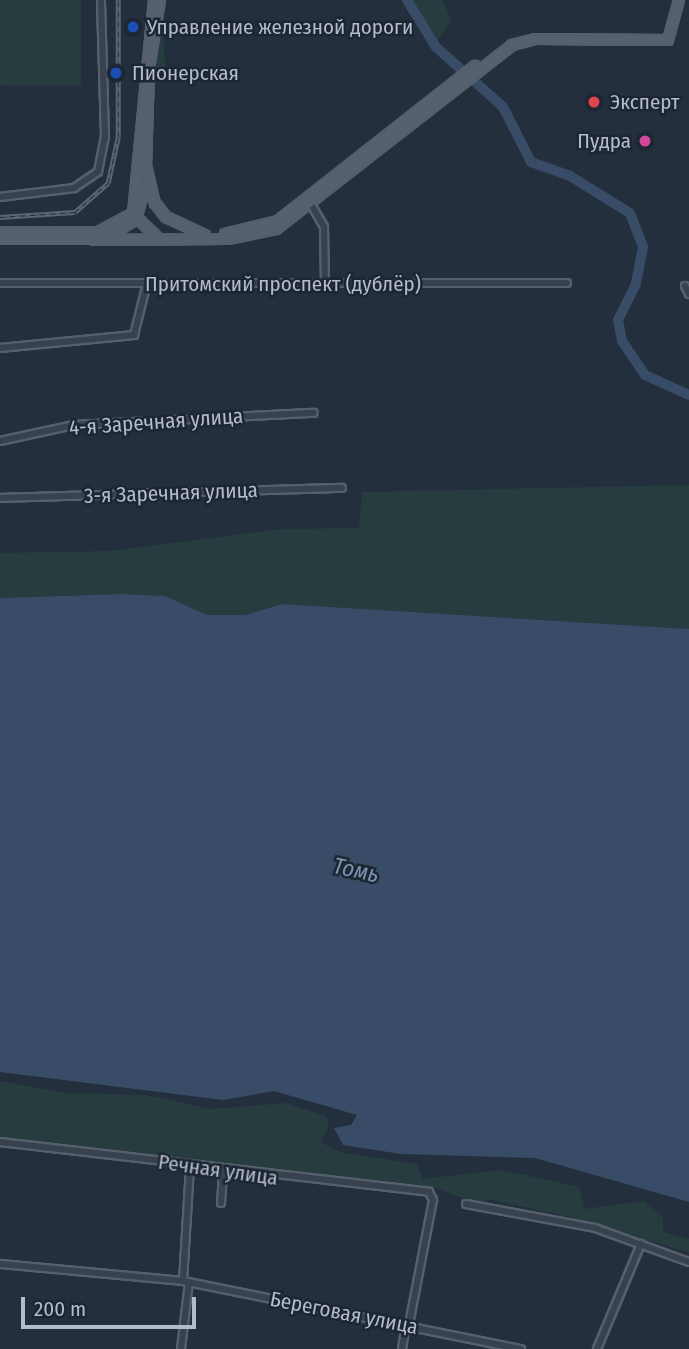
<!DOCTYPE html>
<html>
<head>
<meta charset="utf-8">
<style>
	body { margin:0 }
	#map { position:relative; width:689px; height:1349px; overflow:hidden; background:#242f3e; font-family:"Fira Sans Condensed",sans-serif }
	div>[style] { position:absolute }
	.green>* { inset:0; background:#263c3f }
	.water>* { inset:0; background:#394c67 }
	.river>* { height:10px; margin:-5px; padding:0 5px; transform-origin:5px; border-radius:5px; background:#394c67 }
	.roads { filter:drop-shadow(2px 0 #565f6c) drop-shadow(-2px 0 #565f6c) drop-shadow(0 2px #565f6c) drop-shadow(0 -2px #565f6c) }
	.minor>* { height:6px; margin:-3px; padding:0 3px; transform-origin:3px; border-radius:3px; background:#38414e }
	.major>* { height:8px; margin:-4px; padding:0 4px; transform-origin:4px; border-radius:4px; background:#56606e }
	.rail>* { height:4.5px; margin-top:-2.25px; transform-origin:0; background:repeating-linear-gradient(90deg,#1d2633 0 5px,#5a6575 0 10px); box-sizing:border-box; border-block:2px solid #5a6575 }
	.dots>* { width:19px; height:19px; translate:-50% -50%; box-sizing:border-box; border:4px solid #1d2633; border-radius:50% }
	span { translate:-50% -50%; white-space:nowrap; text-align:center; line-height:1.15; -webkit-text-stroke:5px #1d2633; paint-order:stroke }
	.poi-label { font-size:21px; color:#b4bcc9 }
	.left { translate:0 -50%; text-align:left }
	.right { translate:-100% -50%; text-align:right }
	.street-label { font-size:21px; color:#b4bcc9 }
	.water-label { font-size:23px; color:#7c92b1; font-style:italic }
	.scale { position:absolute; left:21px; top:1297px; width:175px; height:32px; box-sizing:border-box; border:4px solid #b4bcc9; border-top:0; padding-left:9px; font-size:21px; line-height:24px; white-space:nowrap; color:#b4bcc9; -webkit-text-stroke:5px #1d2633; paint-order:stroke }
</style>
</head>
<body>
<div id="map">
	<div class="green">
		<i style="clip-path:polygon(0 0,81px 0,81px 86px,0 85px)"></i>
		<i style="clip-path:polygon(413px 0,443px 0,451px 21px,437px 41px)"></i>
		<i style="clip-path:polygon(162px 21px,166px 75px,162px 77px,150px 71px)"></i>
		<i style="clip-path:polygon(689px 485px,689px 629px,282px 604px,245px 615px,207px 615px,165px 596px,123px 594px,0 598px,0 553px,110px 551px,281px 529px,359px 528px,362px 492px)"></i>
		<i style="clip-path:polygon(0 1081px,65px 1093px,146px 1095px,212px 1109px,286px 1103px,326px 1116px,329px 1127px,320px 1142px,344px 1153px,417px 1164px,422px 1179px,502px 1170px,579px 1187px,584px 1209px,644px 1201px,663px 1218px,663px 1232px,689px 1239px,689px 1253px,578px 1219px,488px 1199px,479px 1204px,436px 1188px,0 1138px)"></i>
	</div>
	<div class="water">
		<i style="clip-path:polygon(123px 594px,165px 596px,207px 615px,245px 615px,282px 604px,689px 629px,689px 1202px,535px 1158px,401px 1154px,343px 1145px,334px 1128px,351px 1125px,357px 1115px,274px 1091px,223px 1100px,0 1072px,0 598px)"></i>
	</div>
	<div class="river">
		<i style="left:407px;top:0;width:55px;rotate:58.3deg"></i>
		<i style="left:436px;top:47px;width:90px;rotate:41.8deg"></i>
		<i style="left:503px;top:107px;width:62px;rotate:63deg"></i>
		<i style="left:531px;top:162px;width:41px;rotate:19.7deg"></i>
		<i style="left:570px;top:176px;width:70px;rotate:31.7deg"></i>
		<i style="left:630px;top:213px;width:36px;rotate:69deg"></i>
		<i style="left:643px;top:247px;width:38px;rotate:101deg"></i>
		<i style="left:636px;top:284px;width:40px;rotate:116.6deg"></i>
		<i style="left:618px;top:320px;width:21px;rotate:79deg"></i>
		<i style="left:622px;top:341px;width:41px;rotate:55.9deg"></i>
		<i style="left:645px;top:375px;width:48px;rotate:24.4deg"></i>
	</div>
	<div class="roads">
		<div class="minor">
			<i style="left:0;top:197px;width:75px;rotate:-6.9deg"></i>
			<i style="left:74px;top:188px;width:29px;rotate:-34deg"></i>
			<i style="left:98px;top:172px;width:36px;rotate:-79deg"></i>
			<i style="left:105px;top:137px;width:137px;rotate:-91.7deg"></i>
			<i style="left:308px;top:199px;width:32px;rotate:60deg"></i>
			<i style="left:324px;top:227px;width:57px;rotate:89deg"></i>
			<i style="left:0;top:283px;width:567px"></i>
			<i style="left:685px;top:286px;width:9px;rotate:63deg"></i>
			<i style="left:0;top:348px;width:135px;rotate:-5.5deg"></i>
			<i style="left:134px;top:335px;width:54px;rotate:-76deg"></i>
			<i style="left:0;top:441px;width:76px;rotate:-12.2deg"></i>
			<i style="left:74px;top:425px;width:240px;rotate:-2.9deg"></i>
			<i style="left:0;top:498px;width:342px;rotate:-1.7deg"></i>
			<i style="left:0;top:1142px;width:432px;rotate:6.6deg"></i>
			<i style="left:429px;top:1192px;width:9px;rotate:63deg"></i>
			<i style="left:433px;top:1200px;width:127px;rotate:100.9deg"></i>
			<i style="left:221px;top:1203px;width:32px;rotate:-86deg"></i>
			<i style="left:466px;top:1204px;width:131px;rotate:10.5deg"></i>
			<i style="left:595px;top:1228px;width:100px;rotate:19.9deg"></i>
			<i style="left:0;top:1264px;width:184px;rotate:5.3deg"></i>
			<i style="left:183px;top:1281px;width:345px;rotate:11.4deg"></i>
			<i style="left:183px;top:1281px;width:115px;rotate:-86.5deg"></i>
			<i style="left:181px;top:1349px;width:67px;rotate:-83.2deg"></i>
			<i style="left:402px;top:1349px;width:25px;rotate:-81deg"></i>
			<i style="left:597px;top:1349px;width:114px;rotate:-67.3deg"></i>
		</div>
		<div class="major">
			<i style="left:146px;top:165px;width:39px;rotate:77deg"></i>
			<i style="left:155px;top:203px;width:18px;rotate:52deg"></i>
			<i style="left:166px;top:217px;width:43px;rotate:24.8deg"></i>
			<i style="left:146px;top:167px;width:98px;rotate:-88.2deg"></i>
			<i style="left:149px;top:69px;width:70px;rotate:-80.9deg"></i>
			<i style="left:134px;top:215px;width:32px;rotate:44deg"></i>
			<i style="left:0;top:232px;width:98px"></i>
			<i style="left:98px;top:232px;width:40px;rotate:-28deg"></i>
			<i style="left:133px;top:213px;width:214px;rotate:-84.4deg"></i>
			<i style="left:225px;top:234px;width:55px;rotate:-13.8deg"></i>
			<i style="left:278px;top:221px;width:251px;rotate:-38.2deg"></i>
			<i style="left:109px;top:236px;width:32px;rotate:-32deg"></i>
			<i style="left:136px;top:219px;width:36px;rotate:-74deg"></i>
			<i style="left:0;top:239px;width:96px"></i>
			<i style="left:94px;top:240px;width:134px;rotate:-0.4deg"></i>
			<i style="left:228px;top:239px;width:49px;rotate:-11.8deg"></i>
			<i style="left:276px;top:229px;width:299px;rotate:-37.9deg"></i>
			<i style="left:512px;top:45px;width:25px;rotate:-14deg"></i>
			<i style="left:536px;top:39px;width:132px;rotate:0.4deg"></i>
			<i style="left:668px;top:40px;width:41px;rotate:-74.6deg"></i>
		</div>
	</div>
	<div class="rail">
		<i style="left:0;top:217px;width:75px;rotate:-3.8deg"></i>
		<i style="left:75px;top:212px;width:44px;rotate:-41.3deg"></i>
		<i style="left:108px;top:183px;width:47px;rotate:-77.7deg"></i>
		<i style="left:118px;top:137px;width:137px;rotate:-90deg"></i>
	</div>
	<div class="dots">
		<i style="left:133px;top:27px;background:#1a4fb4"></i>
		<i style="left:116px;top:73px;background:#1a4fb4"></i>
		<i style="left:594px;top:102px;background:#e0444e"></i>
		<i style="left:645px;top:141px;background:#d1479c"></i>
	</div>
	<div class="poi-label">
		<span class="left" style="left:147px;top:27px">Управление железной дороги</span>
		<span class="left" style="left:132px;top:73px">Пионерская</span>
		<span class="left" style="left:610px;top:102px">Эксперт</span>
		<span class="right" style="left:631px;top:141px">Пудра</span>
	</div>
	<div class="street-label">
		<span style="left:283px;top:284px">Притомский проспект (дублёр)</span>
		<span style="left:156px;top:422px;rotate:-4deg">4-я Заречная улица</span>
		<span style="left:171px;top:493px;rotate:-2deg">3-я Заречная улица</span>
		<span style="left:218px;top:1170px;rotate:8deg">Речная улица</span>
		<span style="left:344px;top:1313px;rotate:11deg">Береговая улица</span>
	</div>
	<div class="water-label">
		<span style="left:356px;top:870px;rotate:12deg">Томь</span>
	</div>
	<div class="scale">200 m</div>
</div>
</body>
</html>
